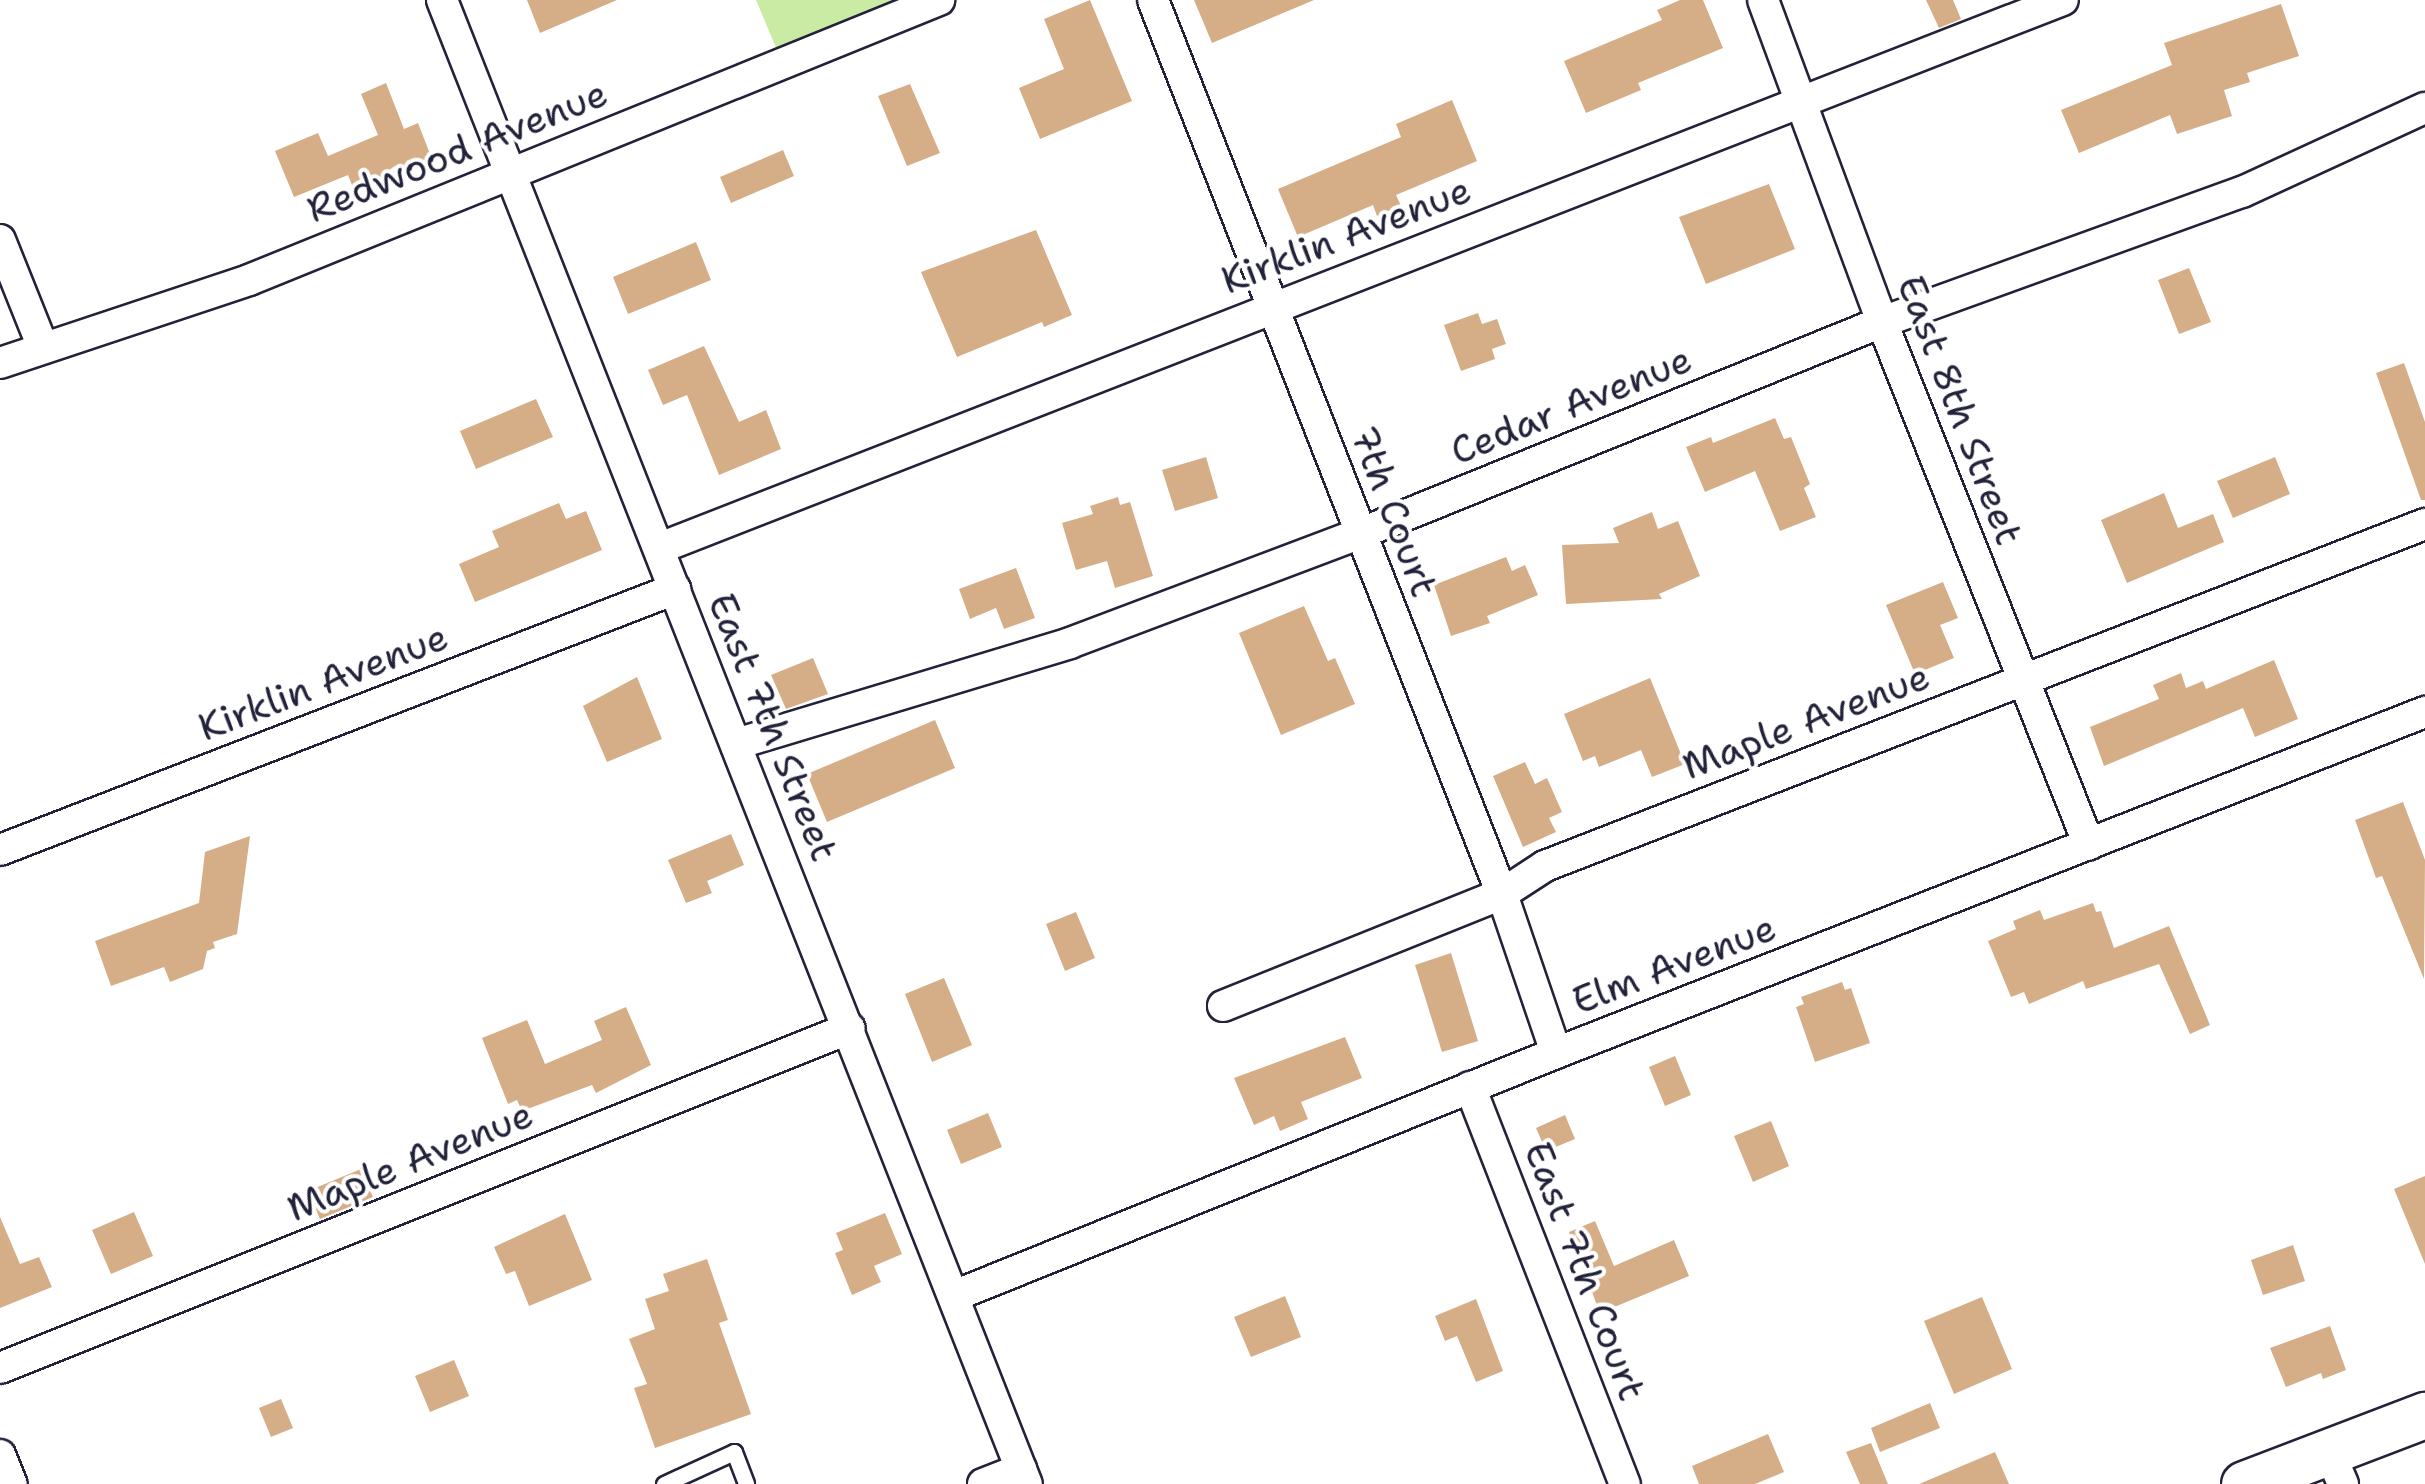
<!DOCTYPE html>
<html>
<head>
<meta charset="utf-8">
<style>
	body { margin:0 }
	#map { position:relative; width:2425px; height:1484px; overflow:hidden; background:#fff; font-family:"Shantell Sans",sans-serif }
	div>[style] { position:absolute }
	.green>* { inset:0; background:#c9eba4 }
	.building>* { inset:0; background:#d5ae87 }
	.roads { filter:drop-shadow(2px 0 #22223b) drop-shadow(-2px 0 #22223b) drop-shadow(0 2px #22223b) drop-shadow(0 -2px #22223b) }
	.lane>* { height:15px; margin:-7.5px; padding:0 7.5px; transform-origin:7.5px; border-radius:7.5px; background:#fff }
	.street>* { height:30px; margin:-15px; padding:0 15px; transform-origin:15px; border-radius:15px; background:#fff }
	.secondary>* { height:45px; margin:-22.5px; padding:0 22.5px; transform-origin:22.5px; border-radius:22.5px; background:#fff }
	span { translate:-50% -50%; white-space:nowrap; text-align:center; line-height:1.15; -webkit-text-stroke:8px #fff; paint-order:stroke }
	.street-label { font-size:38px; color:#22223b }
</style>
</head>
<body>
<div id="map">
	<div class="green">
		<i style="clip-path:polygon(756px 0,902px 0,777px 50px)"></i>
	</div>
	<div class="building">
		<i style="clip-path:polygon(527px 0,617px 0,540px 33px)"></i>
		<i style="clip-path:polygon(1090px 0,1132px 101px,1040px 139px,1019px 88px,1064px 69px,1044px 19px)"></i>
		<i style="clip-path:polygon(1194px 0,1314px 0,1212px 43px)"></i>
		<i style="clip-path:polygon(1680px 0,1703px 0,1723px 48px,1638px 83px,1641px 90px,1586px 113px,1564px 61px,1662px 20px,1657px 10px)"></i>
		<i style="clip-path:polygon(1926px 0,1953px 0,1961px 19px,1939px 28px)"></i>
		<i style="clip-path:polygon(2281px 4px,2299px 56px,2247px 73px,2250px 82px,2224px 90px,2232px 116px,2177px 134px,2170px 115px,2079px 153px,2061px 110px,2172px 65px,2164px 43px)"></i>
		<i style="clip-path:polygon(386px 83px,404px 129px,418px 123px,432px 159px,354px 190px,348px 175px,294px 197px,275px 151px,318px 133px,328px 156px,378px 135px,361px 94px)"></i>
		<i style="clip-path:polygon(910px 84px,940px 153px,907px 166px,878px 96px)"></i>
		<i style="clip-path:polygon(1452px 100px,1477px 161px,1396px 195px,1401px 206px,1377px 216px,1373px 205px,1298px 237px,1278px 189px,1401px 137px,1396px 124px)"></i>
		<i style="clip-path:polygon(783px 150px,794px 176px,731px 203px,720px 177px)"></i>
		<i style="clip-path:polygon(1769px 184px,1795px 249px,1706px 284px,1679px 217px)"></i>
		<i style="clip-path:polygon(1036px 230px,1072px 315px,1044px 327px,1042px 322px,957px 357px,921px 272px)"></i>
		<i style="clip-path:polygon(696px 242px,711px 280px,628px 314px,613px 277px)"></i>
		<i style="clip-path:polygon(2189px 268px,2211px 322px,2179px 334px,2158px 280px)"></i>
		<i style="clip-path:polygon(1478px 313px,1482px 324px,1497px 319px,1506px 344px,1492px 349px,1495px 359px,1461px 371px,1444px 325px)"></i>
		<i style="clip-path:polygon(704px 346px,739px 422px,766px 410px,781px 449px,719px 475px,687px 395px,663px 405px,648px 370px)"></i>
		<i style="clip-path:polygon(2404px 363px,2425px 422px,2425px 500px,2421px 500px,2376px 373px)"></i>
		<i style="clip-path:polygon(536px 399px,553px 437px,476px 469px,460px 431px)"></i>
		<i style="clip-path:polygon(1775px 418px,1784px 439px,1791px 437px,1810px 484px,1804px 488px,1816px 517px,1780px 531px,1755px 471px,1705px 492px,1686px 447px,1711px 437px,1713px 443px)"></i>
		<i style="clip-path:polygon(1206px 457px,1218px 498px,1175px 511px,1162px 470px)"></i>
		<i style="clip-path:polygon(2275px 457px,2290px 494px,2233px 518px,2217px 481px)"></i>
		<i style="clip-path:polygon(2164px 493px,2178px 528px,2213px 514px,2224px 542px,2127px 583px,2101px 520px)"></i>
		<i style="clip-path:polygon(1118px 497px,1120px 505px,1130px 502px,1153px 576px,1115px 588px,1107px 561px,1076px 570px,1062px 523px,1093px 514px,1090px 506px)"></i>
		<i style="clip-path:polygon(559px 503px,566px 519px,586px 511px,602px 550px,475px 602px,459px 564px,499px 547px,492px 531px)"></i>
		<i style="clip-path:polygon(1652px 512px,1658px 529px,1678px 521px,1700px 576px,1659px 594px,1662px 599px,1566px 604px,1562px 545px,1619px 543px,1613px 528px)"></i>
		<i style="clip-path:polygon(1506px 557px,1512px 571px,1525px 565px,1538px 595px,1487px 616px,1490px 623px,1451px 636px,1434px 585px)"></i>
		<i style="clip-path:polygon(1016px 568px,1035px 618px,1004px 629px,996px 608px,970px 619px,959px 589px)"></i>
		<i style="clip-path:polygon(1943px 582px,1958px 618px,1940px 625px,1954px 658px,1915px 674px,1886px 605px)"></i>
		<i style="clip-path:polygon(1304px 606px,1328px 661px,1335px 658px,1355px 704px,1281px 735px,1239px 633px)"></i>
		<i style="clip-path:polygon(813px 658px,828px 694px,786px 709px,771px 675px)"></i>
		<i style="clip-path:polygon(2274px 660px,2298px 719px,2255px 737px,2243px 708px,2104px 766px,2090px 727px,2159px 699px,2153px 685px,2181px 673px,2186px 688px,2203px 681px,2206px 689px)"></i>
		<i style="clip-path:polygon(637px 677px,662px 739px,607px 762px,583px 706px)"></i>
		<i style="clip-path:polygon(1650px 678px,1685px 764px,1652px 777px,1641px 750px,1599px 767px,1595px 756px,1583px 761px,1564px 714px)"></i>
		<i style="clip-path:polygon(935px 720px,955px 768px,827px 822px,807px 774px)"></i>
		<i style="clip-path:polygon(1525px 762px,1535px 784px,1547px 778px,1562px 812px,1549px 818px,1556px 832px,1523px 847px,1493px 776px)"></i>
		<i style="clip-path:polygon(2403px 802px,2425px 860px,2424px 979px,2382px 876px,2376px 878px,2355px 820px)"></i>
		<i style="clip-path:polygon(731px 834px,744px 865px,707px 881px,712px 893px,686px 903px,668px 860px)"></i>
		<i style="clip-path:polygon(250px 836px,237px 934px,213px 942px,215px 948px,207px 951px,203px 969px,170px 982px,164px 967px,111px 986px,95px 941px,199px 903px,205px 852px)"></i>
		<i style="clip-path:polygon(2093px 903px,2096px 912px,2101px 911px,2114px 948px,2169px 926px,2210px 1025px,2190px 1034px,2159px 964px,2086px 989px,2083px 981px,2029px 1004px,2024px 992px,2011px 997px,1988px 941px,2016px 929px,2013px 921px,2040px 910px,2044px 920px)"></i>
		<i style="clip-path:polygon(1076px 912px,1095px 958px,1065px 971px,1046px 924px)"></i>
		<i style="clip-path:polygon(1451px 953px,1478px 1041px,1442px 1052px,1415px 965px)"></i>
		<i style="clip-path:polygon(944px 978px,972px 1045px,932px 1062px,905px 994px)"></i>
		<i style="clip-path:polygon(1842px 982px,1845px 990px,1851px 988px,1870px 1043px,1815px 1062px,1796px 1007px,1804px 1004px,1801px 997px)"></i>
		<i style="clip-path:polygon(626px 1007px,651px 1065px,596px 1093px,592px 1085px,522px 1111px,517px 1100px,508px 1104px,482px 1038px,527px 1020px,545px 1064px,602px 1040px,594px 1021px)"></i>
		<i style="clip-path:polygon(1345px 1037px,1362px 1078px,1301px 1102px,1308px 1119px,1280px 1131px,1274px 1116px,1254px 1125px,1234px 1078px)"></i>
		<i style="clip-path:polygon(1675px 1056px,1691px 1095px,1665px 1106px,1649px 1067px)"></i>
		<i style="clip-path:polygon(988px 1113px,1002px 1147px,961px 1164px,947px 1130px)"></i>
		<i style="clip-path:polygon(1565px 1115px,1575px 1139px,1546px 1151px,1536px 1128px)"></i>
		<i style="clip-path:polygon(1771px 1121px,1789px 1166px,1753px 1182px,1734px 1136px)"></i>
		<i style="clip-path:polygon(361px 1169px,373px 1197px,320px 1219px,308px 1191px)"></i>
		<i style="clip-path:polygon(2425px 1176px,2425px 1264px,2394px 1189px)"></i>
		<i style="clip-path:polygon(134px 1212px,153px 1256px,111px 1274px,92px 1230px)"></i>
		<i style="clip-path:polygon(885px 1213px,902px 1254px,874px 1266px,881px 1282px,852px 1295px,835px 1253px,843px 1250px,836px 1233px)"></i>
		<i style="clip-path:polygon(565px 1214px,592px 1280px,529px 1306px,515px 1271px,506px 1274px,494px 1247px)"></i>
		<i style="clip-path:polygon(0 1217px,20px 1264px,39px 1257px,52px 1287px,0 1308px)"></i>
		<i style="clip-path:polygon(1595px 1221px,1614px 1266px,1674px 1240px,1689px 1276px,1600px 1313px,1569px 1232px)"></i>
		<i style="clip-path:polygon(2293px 1245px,2305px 1281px,2263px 1295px,2251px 1260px)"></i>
		<i style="clip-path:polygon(707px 1259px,728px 1320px,719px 1323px,751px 1414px,655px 1448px,634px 1388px,647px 1384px,629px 1339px,655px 1329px,645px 1299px,669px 1291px,663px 1274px)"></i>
		<i style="clip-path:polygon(1285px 1296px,1301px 1337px,1251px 1357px,1234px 1317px)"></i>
		<i style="clip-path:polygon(1982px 1297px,2012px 1369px,1954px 1394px,1924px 1321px)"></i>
		<i style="clip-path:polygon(1476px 1299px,1503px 1371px,1476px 1382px,1457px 1336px,1445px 1341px,1435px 1316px)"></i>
		<i style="clip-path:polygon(2330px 1326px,2346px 1370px,2323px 1379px,2321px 1373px,2286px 1387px,2270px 1348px)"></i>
		<i style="clip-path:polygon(454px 1360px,469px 1396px,430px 1412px,415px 1376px)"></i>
		<i style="clip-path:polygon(281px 1399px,293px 1428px,271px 1437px,259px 1408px)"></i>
		<i style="clip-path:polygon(1930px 1403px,1940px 1428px,1880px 1452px,1871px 1428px)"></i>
		<i style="clip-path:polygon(1768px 1434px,1784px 1472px,1755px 1484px,1699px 1484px,1692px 1466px)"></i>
		<i style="clip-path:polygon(1871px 1443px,1888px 1484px,1860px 1484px,1846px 1452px)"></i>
		<i style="clip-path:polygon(1995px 1452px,2009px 1484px,1919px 1484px)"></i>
	</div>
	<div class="roads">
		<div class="lane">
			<i style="left:664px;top:1484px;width:77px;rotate:-24.6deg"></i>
			<i style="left:734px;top:1452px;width:34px;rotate:69deg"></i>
		</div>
		<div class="street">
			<i style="left:442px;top:0;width:1595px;rotate:68.49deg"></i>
			<i style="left:1153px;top:0;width:960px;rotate:68.68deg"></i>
			<i style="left:1502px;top:894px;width:168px;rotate:71.2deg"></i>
			<i style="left:1763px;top:0;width:343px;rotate:69.7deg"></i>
			<i style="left:1882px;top:322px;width:562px;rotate:68.41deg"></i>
			<i style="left:0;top:240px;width:113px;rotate:68.2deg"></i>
			<i style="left:0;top:363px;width:262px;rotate:-18.4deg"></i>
			<i style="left:249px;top:280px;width:745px;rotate:-22.09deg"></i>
			<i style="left:660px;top:548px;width:1506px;rotate:-21.34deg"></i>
			<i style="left:736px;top:744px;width:349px;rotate:-16.8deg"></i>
			<i style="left:1070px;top:643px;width:309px;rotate:-20.7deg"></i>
			<i style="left:1359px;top:534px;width:564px;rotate:-22.07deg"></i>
			<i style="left:1882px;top:322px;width:383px;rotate:-19.9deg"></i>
			<i style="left:2242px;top:192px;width:201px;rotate:-24.7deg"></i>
			<i style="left:0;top:850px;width:724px;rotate:-21.14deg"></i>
			<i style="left:1223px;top:1006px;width:301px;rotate:-21.9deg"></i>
			<i style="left:1502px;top:894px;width:51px;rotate:-33.1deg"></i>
			<i style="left:1545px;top:866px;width:944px;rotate:-21.24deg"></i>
			<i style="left:1470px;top:1087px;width:426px;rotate:68.7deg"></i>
			<i style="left:954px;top:1296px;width:649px;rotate:-21.98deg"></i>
			<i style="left:1556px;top:1053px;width:934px;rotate:-21.43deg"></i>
			<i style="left:0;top:1368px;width:915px;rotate:-21.8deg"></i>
			<i style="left:2329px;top:1451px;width:36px;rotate:67deg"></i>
			<i style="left:0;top:1455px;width:31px;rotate:68deg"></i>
			<i style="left:983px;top:1484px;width:41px;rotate:-21.5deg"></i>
		</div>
		<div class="secondary">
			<i style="left:2244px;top:1484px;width:194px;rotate:-20.9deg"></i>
		</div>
	</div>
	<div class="street-label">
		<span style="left:457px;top:151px;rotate:-22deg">Redwood Avenue</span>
		<span style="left:1346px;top:235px;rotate:-21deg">Kirklin Avenue</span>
		<span style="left:1571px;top:405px;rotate:-22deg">Cedar Avenue</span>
		<span style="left:1960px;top:410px;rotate:69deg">East 8th Street</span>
		<span style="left:1394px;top:511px;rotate:69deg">7th Court</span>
		<span style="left:323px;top:682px;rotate:-21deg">Kirklin Avenue</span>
		<span style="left:1806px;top:721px;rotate:-21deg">Maple Avenue</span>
		<span style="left:773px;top:727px;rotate:68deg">East 7th Street</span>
		<span style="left:1674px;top:964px;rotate:-21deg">Elm Avenue</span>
		<span style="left:410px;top:1161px;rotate:-22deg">Maple Avenue</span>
		<span style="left:1585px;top:1271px;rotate:69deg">East 7th Court</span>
	</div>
</div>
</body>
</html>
